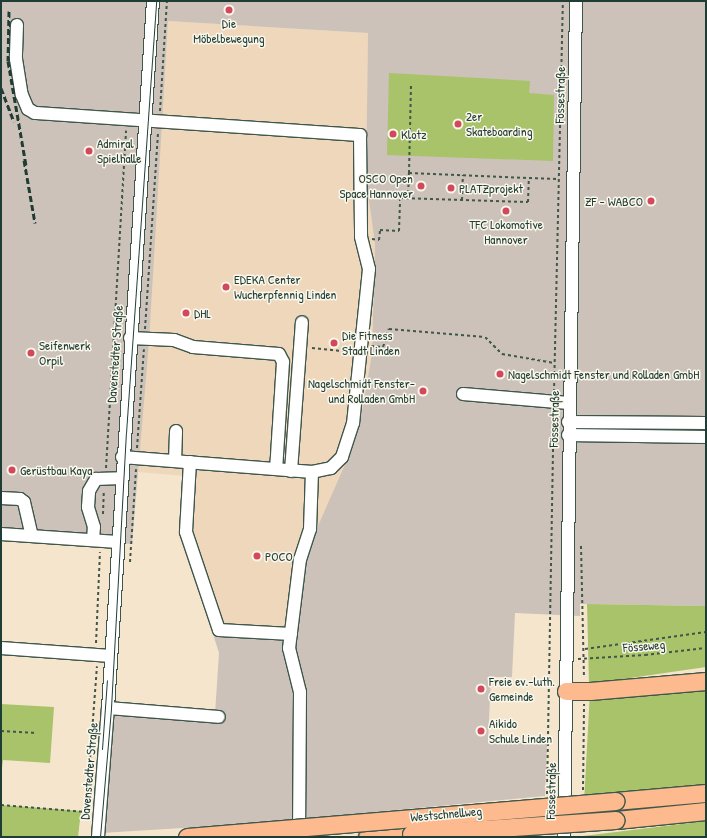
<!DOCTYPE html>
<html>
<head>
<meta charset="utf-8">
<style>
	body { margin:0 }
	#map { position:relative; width:707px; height:838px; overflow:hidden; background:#f5e5cd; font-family:"Patrick Hand",sans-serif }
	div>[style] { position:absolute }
	.built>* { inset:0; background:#eed7bb }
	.industrial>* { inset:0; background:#ccc2b9 }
	.green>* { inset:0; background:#a8c369 }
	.path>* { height:2px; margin-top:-1px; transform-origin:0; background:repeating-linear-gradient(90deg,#3f564b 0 3px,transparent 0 6px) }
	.roads { filter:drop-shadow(1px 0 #3f564b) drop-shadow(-1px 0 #3f564b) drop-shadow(0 1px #3f564b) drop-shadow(0 -1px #3f564b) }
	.minor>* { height:12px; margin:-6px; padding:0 6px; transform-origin:6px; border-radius:6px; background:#fff }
	.highway>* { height:17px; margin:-8.5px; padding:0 8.5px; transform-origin:8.5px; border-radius:8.5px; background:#fcba8e }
	.tram>* { height:1px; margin:-0.5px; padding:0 0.5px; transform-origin:0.5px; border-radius:0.5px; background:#1f3d34 }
	.rail>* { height:3px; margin-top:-1.5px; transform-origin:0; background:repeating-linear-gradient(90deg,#1f3d34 0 6px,transparent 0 9px) }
	.bridges { filter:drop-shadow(1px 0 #3f564b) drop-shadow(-1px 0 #3f564b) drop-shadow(0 1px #3f564b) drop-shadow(0 -1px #3f564b) }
	.highway-bridge>* { height:17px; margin:-8.5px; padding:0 8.5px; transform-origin:8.5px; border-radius:8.5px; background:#fcba8e }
	.dots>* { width:11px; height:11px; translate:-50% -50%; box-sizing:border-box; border:2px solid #fbf7ec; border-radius:50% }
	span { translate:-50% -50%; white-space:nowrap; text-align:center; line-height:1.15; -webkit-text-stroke:3px #fbf7ec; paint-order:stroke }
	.poi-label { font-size:13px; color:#1f3d34 }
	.left { translate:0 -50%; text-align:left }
	.right { translate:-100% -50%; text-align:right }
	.street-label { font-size:13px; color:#1f3d34 }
	.frame { position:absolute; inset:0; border:2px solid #1f3d34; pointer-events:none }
</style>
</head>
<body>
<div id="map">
	<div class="built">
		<i style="clip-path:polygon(168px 21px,368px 33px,366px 179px,375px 244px,372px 353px,362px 412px,346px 462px,303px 560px,288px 642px,213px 634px,178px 533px,184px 476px,138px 472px)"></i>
	</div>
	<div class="industrial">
		<i style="clip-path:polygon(1px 1px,706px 1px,706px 606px,580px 604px,580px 616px,515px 613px,512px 677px,491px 677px,488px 742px,547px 744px,545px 796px,248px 824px,101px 833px,108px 708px,215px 714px,219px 653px,213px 634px,288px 642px,303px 560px,346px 462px,362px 412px,372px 353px,375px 244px,366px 179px,368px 33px,168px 21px,149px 342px,132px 544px,1px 534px)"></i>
	</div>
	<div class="green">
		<i style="clip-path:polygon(389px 73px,530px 81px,529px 93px,554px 95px,553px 161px,387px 155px)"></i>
		<i style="clip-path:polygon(587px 604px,706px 606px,706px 667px,589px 684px)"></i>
		<i style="clip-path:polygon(706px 681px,706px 786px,584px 803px,590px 691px)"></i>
		<i style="clip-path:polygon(1px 704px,54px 707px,50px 763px,3px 760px,1px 776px)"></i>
		<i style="clip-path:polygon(1px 805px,81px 811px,78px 837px,1px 837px)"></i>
		<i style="clip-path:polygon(706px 821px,706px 837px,583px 837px,583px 836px)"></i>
	</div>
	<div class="path">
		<i style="left:160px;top:111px;width:110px;rotate:-86.4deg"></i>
		<i style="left:409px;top:173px;width:87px;rotate:-88.7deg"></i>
		<i style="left:408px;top:199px;width:26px;rotate:-88deg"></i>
		<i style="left:409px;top:173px;width:120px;rotate:2.4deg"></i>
		<i style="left:462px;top:200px;width:25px;rotate:-88deg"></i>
		<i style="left:372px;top:239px;width:7px;rotate:8deg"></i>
		<i style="left:379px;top:240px;width:10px;rotate:-84deg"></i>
		<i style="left:380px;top:230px;width:19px;rotate:3deg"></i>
		<i style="left:399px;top:231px;width:33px;rotate:-88deg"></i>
		<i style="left:400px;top:198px;width:128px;rotate:1.8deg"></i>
		<i style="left:528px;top:202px;width:24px;rotate:-88deg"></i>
		<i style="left:529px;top:178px;width:28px;rotate:2deg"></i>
		<i style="left:145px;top:329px;width:198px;rotate:-86.2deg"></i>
		<i style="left:371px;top:346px;width:12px;rotate:5deg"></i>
		<i style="left:383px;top:347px;width:19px;rotate:-72deg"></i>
		<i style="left:389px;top:329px;width:96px;rotate:4.8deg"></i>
		<i style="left:485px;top:337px;width:24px;rotate:45deg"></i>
		<i style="left:502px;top:354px;width:53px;rotate:9.8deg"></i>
		<i style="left:312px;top:348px;width:37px;rotate:6deg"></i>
		<i style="left:554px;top:392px;width:391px;rotate:-88.7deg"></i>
		<i style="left:137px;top:448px;width:99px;rotate:-86deg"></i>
		<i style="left:106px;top:468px;width:338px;rotate:-86.6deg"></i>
		<i style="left:103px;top:514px;width:24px;rotate:-88deg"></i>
		<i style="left:581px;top:546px;width:132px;rotate:88.7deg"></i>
		<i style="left:130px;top:562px;width:93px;rotate:-86.3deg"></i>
		<i style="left:96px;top:643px;width:91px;rotate:-87.5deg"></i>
		<i style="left:585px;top:649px;width:122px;rotate:-8deg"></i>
		<i style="left:578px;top:659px;width:67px;rotate:-3.4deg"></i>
		<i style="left:645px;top:655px;width:61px;rotate:-6.5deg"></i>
		<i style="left:1px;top:731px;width:36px;rotate:3deg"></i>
		<i style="left:583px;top:790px;width:86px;rotate:-89.3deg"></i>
		<i style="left:547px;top:794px;width:382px;rotate:-89deg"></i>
		<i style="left:1px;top:805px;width:85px;rotate:4.7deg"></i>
		<i style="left:86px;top:812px;width:146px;rotate:-85.7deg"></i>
	</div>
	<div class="roads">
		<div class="minor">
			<i style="left:17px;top:25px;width:34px;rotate:92deg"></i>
			<i style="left:16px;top:59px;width:36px;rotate:81deg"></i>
			<i style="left:22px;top:95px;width:15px;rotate:67deg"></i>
			<i style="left:28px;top:109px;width:8px;rotate:30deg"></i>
			<i style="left:35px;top:113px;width:326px;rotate:3.9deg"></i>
			<i style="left:360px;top:135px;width:102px;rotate:89.4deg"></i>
			<i style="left:361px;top:237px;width:33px;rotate:76deg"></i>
			<i style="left:369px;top:269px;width:155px;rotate:95.9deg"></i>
			<i style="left:353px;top:423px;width:36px;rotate:108deg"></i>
			<i style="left:342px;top:457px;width:16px;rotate:135deg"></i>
			<i style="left:331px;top:468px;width:19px;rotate:168deg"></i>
			<i style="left:312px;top:472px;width:57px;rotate:92deg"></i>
			<i style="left:310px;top:529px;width:32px;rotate:108deg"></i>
			<i style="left:300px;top:559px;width:90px;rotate:97deg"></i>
			<i style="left:289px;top:648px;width:45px;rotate:76deg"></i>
			<i style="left:300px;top:692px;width:145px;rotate:90.4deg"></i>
			<i style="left:130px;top:338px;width:44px;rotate:2.6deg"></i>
			<i style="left:174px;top:340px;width:20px;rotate:20deg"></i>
			<i style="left:193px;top:347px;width:86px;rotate:4.7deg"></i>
			<i style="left:279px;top:354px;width:9px;rotate:63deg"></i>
			<i style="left:283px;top:362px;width:107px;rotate:93.7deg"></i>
			<i style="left:463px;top:394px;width:106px;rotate:4.9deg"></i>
			<i style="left:568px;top:422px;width:138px;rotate:0.4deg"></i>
			<i style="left:568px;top:435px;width:138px;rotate:0.8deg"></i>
			<i style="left:122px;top:457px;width:191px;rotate:4.5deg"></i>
			<i style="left:175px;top:461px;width:30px;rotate:-88deg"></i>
			<i style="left:190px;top:462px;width:70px;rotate:93.3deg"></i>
			<i style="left:186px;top:532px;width:103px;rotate:71.4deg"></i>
			<i style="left:219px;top:630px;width:72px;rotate:3.2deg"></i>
			<i style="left:291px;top:471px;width:149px;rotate:-85.8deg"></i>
			<i style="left:1px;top:498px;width:19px;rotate:3deg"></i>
			<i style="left:20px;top:499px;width:5px;rotate:37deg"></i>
			<i style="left:24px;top:502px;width:35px;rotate:77deg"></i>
			<i style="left:1px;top:534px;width:117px;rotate:3.9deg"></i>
			<i style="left:93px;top:540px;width:13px;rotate:-86deg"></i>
			<i style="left:94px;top:527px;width:21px;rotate:-107deg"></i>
			<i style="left:88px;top:507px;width:16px;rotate:-86deg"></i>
			<i style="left:89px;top:491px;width:14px;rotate:-60deg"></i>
			<i style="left:96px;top:479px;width:25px;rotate:-2deg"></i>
			<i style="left:1px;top:648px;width:110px;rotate:4.2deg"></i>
			<i style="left:108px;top:708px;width:111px;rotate:4.6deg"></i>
			<i style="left:98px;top:837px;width:129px;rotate:-85.6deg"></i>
			<i style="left:108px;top:708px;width:708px;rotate:-86.36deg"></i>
			<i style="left:564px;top:837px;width:836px;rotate:-89.18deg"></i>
		</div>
		<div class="highway">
			<i style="left:566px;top:691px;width:24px"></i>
			<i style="left:590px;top:691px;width:116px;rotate:-4.9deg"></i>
			<i style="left:615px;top:801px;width:91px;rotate:-5deg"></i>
			<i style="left:616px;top:820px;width:90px;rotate:-5.7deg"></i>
			<i style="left:367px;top:837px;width:44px;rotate:-3.9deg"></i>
		</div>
	</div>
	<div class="tram">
		<i style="left:102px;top:749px;width:69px;rotate:-85.9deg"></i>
		<i style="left:100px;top:837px;width:129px;rotate:-85.1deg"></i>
		<i style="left:111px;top:708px;width:275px;rotate:-86.9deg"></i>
		<i style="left:126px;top:433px;width:433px;rotate:-86deg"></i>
	</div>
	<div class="rail">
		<i style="left:9px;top:11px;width:50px;rotate:91.1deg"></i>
		<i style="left:8px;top:61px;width:106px;rotate:80.2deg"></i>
		<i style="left:1px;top:88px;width:36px;rotate:69deg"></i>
		<i style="left:24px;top:160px;width:64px;rotate:80.1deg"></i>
	</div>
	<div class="bridges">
		<div class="highway-bridge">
			<i style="left:411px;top:834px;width:205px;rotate:-3.9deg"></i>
			<i style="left:187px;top:837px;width:430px;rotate:-4.8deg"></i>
		</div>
	</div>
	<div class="dots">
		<i style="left:229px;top:10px;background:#d1495b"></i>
		<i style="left:458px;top:124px;background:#d1495b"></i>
		<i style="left:393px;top:134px;background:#d1495b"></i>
		<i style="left:89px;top:151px;background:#d1495b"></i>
		<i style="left:421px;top:186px;background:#d1495b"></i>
		<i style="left:451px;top:188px;background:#d1495b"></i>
		<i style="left:651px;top:201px;background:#d1495b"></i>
		<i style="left:506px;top:211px;background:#d1495b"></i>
		<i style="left:226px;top:287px;background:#d1495b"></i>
		<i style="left:186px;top:313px;background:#d1495b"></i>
		<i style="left:334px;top:343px;background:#d1495b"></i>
		<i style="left:31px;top:353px;background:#d1495b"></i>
		<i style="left:500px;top:374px;background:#d1495b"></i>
		<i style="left:423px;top:391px;background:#d1495b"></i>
		<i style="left:12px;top:470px;background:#d1495b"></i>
		<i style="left:257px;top:556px;background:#d1495b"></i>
		<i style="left:481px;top:689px;background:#d1495b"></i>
		<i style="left:481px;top:731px;background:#d1495b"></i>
	</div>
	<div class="poi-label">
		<span style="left:229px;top:31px">Die<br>Möbelbewegung</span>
		<span class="left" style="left:466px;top:124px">2er<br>Skateboarding</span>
		<span class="left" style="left:401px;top:134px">Klotz</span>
		<span class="left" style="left:97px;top:151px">Admiral<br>Spielhalle</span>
		<span class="right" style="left:413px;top:186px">OSCO Open<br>Space Hannover</span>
		<span class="left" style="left:459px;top:188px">PLATZprojekt</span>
		<span class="right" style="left:643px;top:201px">ZF - WABCO</span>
		<span style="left:506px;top:232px">TFC Lokomotive<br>Hannover</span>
		<span class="left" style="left:234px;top:287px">EDEKA Center<br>Wucherpfennig Linden</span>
		<span class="left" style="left:194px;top:313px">DHL</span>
		<span class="left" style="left:342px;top:343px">Die Fitness<br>Stadt Linden</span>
		<span class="left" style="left:39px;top:353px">Seifenwerk<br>Orpil</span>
		<span class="left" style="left:508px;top:374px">Nagelschmidt Fenster und Rolladen GmbH</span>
		<span class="right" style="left:415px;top:391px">Nagelschmidt Fenster-<br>und Rolladen GmbH</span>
		<span class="left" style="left:20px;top:470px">Gerüstbau Kaya</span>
		<span class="left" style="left:265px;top:556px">POCO</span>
		<span class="left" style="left:489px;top:689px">Freie ev.-luth.<br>Gemeinde</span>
		<span class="left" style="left:489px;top:731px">Aikido<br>Schule Linden</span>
	</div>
	<div class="street-label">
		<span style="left:560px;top:95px;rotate:-89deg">Fössestraße</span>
		<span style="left:115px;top:354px;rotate:-86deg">Davenstedter Straße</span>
		<span style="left:554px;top:419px;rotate:-89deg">Fössestraße</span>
		<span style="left:644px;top:646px;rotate:-5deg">Fösseweg</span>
		<span style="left:89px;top:771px;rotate:-85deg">Davenstedter Straße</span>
		<span style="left:551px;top:791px;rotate:-89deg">Fössestraße</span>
		<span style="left:446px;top:814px;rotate:-5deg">Westschnellweg</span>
	</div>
	<div class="frame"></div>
</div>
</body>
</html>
